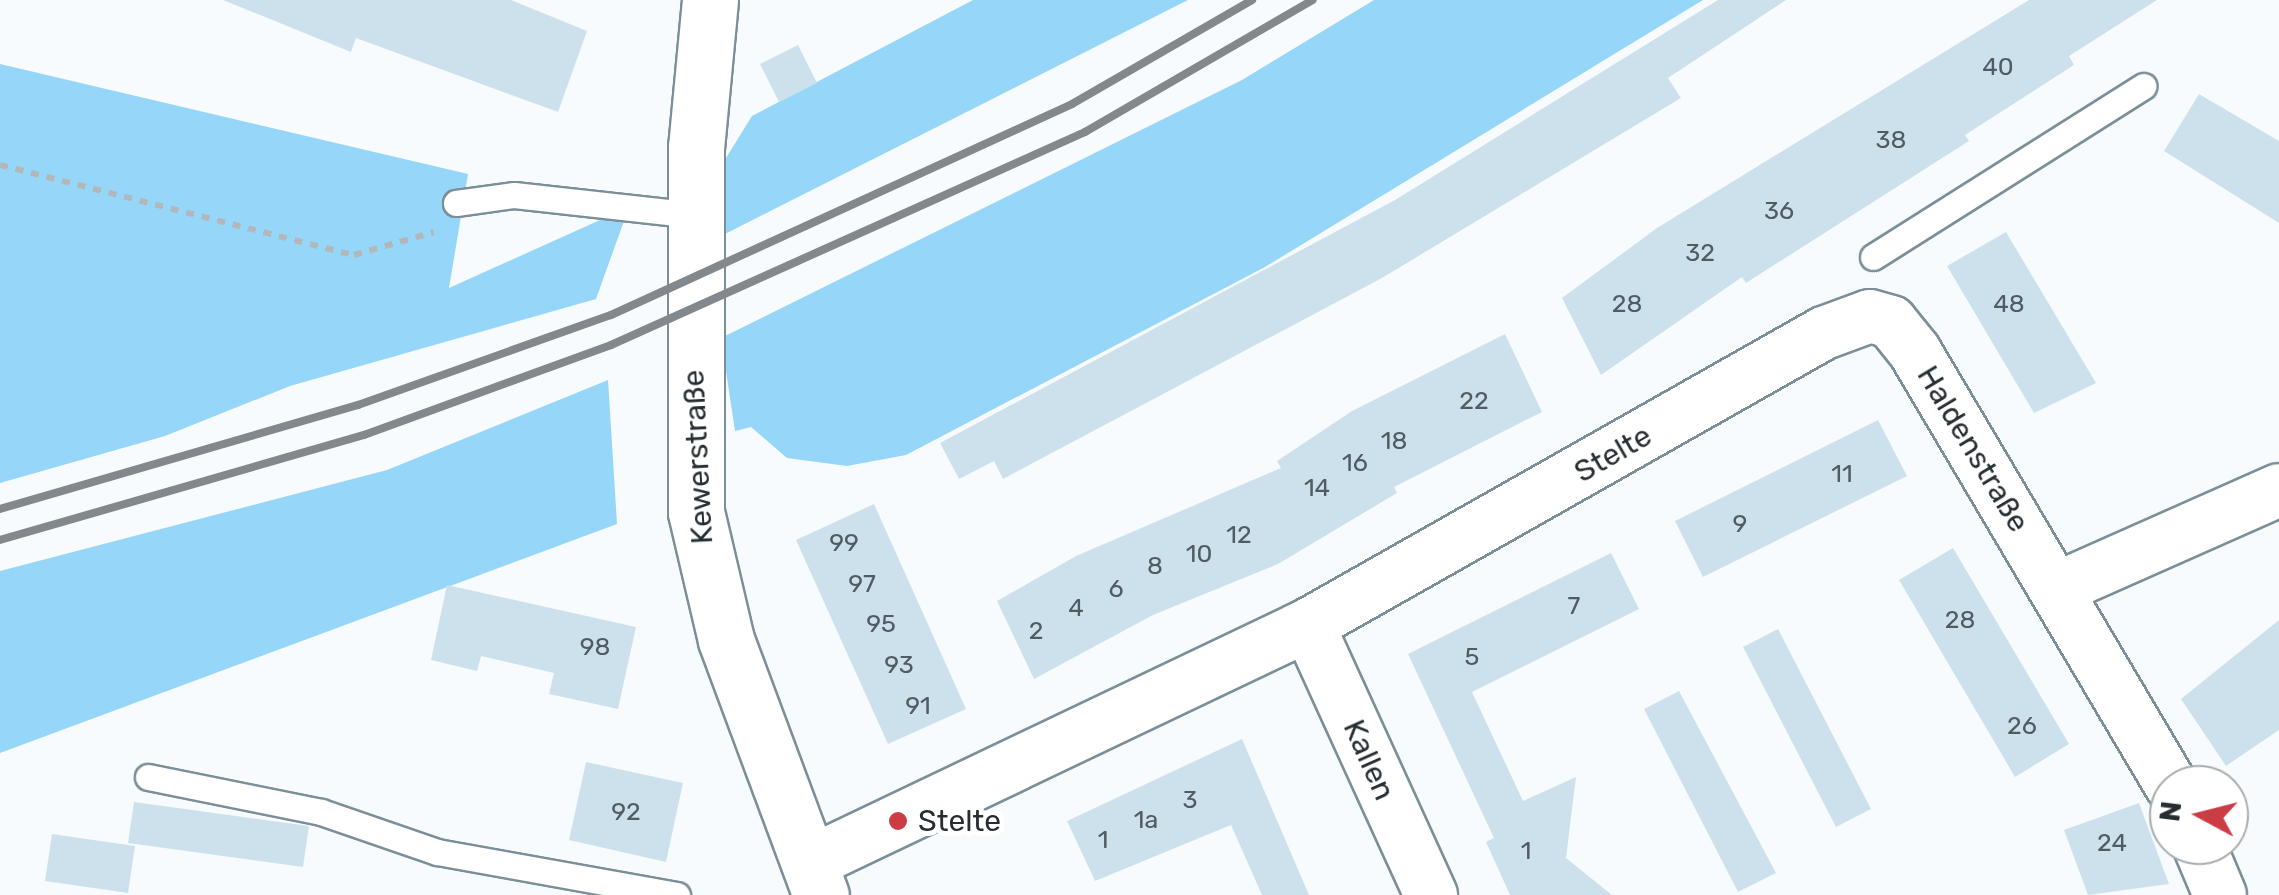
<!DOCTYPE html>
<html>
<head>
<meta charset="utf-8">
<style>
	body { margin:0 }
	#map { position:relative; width:2279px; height:895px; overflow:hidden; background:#f7fbfd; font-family:Rubik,sans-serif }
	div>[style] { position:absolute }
	.green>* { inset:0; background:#96d6f9 }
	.building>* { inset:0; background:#cde1ed }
	.path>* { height:6px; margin-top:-3px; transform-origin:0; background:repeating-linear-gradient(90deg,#b2b7ba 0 8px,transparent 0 16px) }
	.roads { filter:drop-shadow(2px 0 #7c8f99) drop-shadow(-2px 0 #7c8f99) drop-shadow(0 2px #7c8f99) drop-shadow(0 -2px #7c8f99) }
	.service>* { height:25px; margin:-12.5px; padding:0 12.5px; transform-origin:12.5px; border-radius:12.5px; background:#fff }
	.minor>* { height:52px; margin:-26px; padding:0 26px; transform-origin:26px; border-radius:26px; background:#fff }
	.tertiary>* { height:55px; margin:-27.5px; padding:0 27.5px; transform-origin:27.5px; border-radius:27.5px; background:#fff }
	.rail>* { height:8px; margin:-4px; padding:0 4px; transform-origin:4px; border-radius:4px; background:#82888c }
	.dots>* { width:28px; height:28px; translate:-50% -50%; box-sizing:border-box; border:5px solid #fff; border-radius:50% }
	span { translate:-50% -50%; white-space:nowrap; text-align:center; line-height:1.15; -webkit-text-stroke:10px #fff; paint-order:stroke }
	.number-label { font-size:25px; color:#505b62 }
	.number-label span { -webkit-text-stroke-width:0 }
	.street-label { font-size:30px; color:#262e33 }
	.poi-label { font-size:30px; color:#262e33 }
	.left { translate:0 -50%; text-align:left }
	.north { position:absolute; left:2149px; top:765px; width:100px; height:100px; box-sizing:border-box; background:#fff; border:2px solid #a8abad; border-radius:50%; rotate:277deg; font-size:28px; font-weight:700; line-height:40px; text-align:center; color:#262e33 }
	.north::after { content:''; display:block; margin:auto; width:35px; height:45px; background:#cc3c44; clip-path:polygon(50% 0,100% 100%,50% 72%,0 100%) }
</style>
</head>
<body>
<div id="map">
	<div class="green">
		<i style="clip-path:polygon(973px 0,1188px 0,707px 243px,705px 192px,752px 116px)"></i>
		<i style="clip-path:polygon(1374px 0,1703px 0,1265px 267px,906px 455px,847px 466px,787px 458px,751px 427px,735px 431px,721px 338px,1242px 80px)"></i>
		<i style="clip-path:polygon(0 64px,468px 174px,449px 288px,629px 207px,596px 299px,290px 386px,165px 436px,0 483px)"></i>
		<i style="clip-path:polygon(608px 380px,617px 524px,0 753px,0 571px,387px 470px)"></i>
	</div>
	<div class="building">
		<i style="clip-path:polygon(223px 0,511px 0,587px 31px,558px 112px,356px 38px,351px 52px)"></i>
		<i style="clip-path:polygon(1718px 0,1786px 0,1668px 78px,1681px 98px,1382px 278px,1003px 479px,994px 461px,959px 479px,940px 443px,1395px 200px)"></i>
		<i style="clip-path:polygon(2029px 0,2157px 0,2069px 56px,2074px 65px,1965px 135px,1969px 141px,1746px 283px,1742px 277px,1601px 375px,1562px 298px,1657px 228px)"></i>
		<i style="clip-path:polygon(798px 45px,817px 83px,779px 102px,760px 64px)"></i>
		<i style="clip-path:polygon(2199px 94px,2279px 141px,2279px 223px,2164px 151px)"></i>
		<i style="clip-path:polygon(2006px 232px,2096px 383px,2034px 413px,1947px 266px)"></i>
		<i style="clip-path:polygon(1505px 334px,1542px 412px,1394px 487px,1397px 493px,1278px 564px,1153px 615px,1034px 679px,997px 601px,1076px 556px,1281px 468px,1277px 461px,1352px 411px)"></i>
		<i style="clip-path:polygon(1878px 420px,1907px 476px,1703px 577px,1675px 521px)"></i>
		<i style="clip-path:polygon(874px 504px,966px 709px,888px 744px,796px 540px)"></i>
		<i style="clip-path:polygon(1953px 548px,2069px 744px,2015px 777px,1899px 580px)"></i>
		<i style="clip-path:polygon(1611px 553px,1639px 609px,1472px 692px,1523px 801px,1576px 777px,1566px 858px,1612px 895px,1510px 895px,1486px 842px,1494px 838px,1408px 654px)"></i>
		<i style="clip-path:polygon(447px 585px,636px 627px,618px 709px,549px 694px,554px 673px,481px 656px,477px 671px,431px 660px)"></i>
		<i style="clip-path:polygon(2279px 620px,2279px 730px,2226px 766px,2181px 699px)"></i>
		<i style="clip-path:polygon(1778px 629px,1871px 809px,1836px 827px,1743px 647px)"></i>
		<i style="clip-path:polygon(1679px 691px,1776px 873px,1738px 892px,1644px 709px)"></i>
		<i style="clip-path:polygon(1242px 739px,1309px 895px,1262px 895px,1231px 825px,1095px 881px,1067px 821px)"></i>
		<i style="clip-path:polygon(586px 762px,683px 783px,666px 862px,569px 840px)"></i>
		<i style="clip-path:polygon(134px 802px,309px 826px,303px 867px,128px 843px)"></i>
		<i style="clip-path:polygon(2139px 803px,2169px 884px,2088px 895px,2064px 830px)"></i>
		<i style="clip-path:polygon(52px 834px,135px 846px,128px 893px,45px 881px)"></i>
	</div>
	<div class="path">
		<i style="left:0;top:165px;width:365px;rotate:14.3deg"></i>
		<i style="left:354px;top:255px;width:83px;rotate:-16deg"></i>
	</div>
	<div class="roads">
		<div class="service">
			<i style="left:456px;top:203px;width:59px;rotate:-7.9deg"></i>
			<i style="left:514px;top:195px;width:182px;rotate:6.3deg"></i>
			<i style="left:1873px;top:257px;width:320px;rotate:-32.3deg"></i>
			<i style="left:148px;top:777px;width:177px;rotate:11.4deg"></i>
			<i style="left:321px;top:812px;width:123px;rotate:19deg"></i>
			<i style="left:437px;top:852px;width:244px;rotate:10.2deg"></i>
		</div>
		<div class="minor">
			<i style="left:2056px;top:589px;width:244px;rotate:-23.9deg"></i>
			<i style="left:1308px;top:625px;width:297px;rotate:65.5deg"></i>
			<i style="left:2199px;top:845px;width:54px;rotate:67.2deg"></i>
			<i style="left:809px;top:863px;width:553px;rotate:-25.5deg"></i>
			<i style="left:1308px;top:625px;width:593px;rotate:-29.51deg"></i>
			<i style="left:1824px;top:333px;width:49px;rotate:-20.3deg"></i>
			<i style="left:1870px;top:316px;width:22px;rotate:16deg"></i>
			<i style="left:1891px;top:322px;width:38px;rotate:51deg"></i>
			<i style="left:1915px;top:352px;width:503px;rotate:59.41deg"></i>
		</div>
		<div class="tertiary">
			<i style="left:710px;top:0;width:148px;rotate:95.4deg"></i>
			<i style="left:696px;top:147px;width:365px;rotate:90deg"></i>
			<i style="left:696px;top:512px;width:131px;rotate:76.8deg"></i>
			<i style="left:726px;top:640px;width:272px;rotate:69.6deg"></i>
		</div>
	</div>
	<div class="rail">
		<i style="left:0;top:509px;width:373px;rotate:-16.2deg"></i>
		<i style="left:358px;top:405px;width:269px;rotate:-19.6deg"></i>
		<i style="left:611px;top:315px;width:507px;rotate:-24.59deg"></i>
		<i style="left:1072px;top:104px;width:208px;rotate:-30deg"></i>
		<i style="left:0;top:540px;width:379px;rotate:-16.1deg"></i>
		<i style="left:364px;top:435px;width:263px;rotate:-20deg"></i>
		<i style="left:611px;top:345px;width:520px;rotate:-24.2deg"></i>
		<i style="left:1085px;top:132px;width:263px;rotate:-30.1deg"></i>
	</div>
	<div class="dots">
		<i style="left:898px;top:821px;background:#cc3c44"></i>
	</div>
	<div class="number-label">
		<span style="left:1998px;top:67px">40</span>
		<span style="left:1891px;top:140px">38</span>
		<span style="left:1779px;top:211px">36</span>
		<span style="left:1700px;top:253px">32</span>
		<span style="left:1627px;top:304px">28</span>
		<span style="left:2009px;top:304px">48</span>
		<span style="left:1474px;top:401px">22</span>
		<span style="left:1394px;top:441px">18</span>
		<span style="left:1355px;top:463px">16</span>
		<span style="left:1842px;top:474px">11</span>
		<span style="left:1317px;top:488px">14</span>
		<span style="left:1740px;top:524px">9</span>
		<span style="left:1239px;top:535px">12</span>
		<span style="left:844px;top:543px">99</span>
		<span style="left:1199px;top:554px">10</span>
		<span style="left:1155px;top:566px">8</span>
		<span style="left:862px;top:584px">97</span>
		<span style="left:1116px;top:589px">6</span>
		<span style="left:1574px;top:606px">7</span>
		<span style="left:1076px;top:608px">4</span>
		<span style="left:1960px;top:620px">28</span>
		<span style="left:881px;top:624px">95</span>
		<span style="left:1036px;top:631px">2</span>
		<span style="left:595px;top:647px">98</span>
		<span style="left:1472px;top:657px">5</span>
		<span style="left:899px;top:665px">93</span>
		<span style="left:918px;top:706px">91</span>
		<span style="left:2022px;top:726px">26</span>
		<span style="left:1190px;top:800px">3</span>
		<span style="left:626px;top:812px">92</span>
		<span style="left:1146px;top:820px">1a</span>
		<span style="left:1103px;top:840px">1</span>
		<span style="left:2112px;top:843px">24</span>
		<span style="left:1526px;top:851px">1</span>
	</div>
	<div class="street-label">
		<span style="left:1973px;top:449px;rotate:59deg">Haldenstraße</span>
		<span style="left:1613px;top:454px;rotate:-30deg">Stelte</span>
		<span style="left:698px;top:457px;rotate:-93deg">Kewerstraße</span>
		<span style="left:1369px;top:760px;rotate:66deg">Kallen</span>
	</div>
	<div class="poi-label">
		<span class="left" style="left:918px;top:821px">Stelte</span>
	</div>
	<div class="north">N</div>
</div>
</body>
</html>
